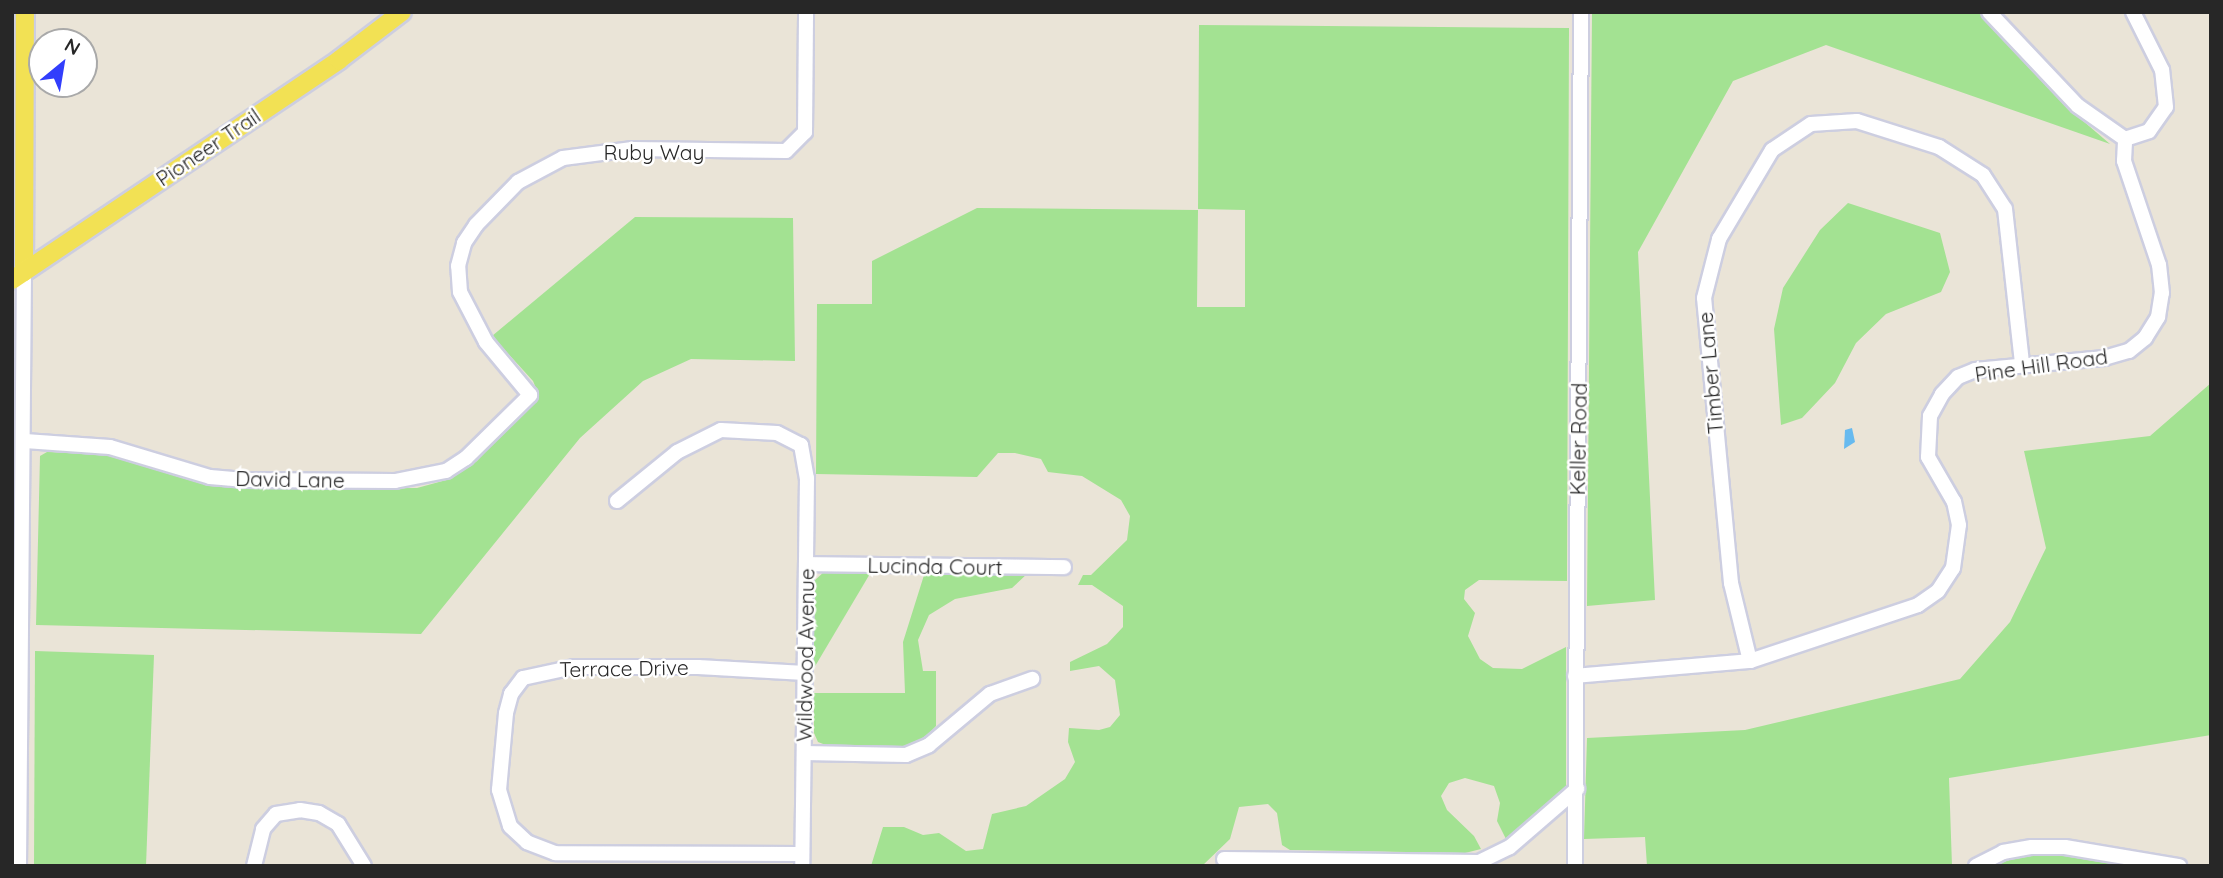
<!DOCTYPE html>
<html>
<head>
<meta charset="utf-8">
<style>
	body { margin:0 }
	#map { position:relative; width:2223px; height:878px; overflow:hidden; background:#eae4d7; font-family:Quicksand,sans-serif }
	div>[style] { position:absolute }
	.green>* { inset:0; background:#a3e292 }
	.water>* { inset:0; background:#67baef }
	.roads { filter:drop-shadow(2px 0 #cdcee0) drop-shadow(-2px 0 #cdcee0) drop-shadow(0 2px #cdcee0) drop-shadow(0 -2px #cdcee0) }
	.minor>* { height:14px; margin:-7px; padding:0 7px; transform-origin:7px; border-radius:7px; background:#fff }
	.major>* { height:18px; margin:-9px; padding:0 9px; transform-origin:9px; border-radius:9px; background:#f2e154 }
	span { translate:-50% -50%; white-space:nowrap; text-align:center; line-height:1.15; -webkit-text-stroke:5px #fff; paint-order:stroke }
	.street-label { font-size:21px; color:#272727 }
	.frame { position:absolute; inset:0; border:14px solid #272727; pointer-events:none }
	.north { position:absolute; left:28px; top:28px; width:70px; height:70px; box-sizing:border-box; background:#fff; border:2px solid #a9a9a9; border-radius:50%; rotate:30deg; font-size:19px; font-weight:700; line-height:28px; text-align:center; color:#272727 }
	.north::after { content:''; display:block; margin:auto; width:24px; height:32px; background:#323efc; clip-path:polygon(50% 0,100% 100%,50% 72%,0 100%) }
</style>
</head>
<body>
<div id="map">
	<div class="green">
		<i style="clip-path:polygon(1592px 12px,1979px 12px,2068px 108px,2110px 144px,1826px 45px,1733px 81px,1638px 252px,1655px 600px,1587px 606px)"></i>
		<i style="clip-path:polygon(1199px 25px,1569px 28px,1567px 581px,1479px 580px,1465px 590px,1464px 599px,1475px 613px,1468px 636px,1480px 659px,1493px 668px,1522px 669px,1566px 647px,1566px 792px,1518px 836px,1506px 839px,1497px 821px,1500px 803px,1494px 786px,1465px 778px,1449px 783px,1441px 796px,1447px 810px,1474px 836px,1481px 849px,1465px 853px,1290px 850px,1282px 845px,1277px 813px,1268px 804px,1239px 807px,1230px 839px,1202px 866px,871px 866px,883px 827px,904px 827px,923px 835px,939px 833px,966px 851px,983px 849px,992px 814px,1026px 806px,1065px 779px,1075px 762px,1068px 742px,1069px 728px,1099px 730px,1110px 727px,1120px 715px,1115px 680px,1099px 666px,1070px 671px,1070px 662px,1107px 644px,1123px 627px,1123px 606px,1092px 585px,1078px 585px,1083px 575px,1091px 575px,1127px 540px,1130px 516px,1121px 500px,1082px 476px,1048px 472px,1041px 459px,1015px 453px,998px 453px,977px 477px,816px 474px,817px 304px,872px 304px,872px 261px,977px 208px,1198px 210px,1197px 307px,1245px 307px,1245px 210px,1198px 209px)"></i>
		<i style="clip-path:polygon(1848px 203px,1940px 233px,1950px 272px,1941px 292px,1886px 314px,1856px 343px,1835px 383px,1802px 418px,1781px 425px,1774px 329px,1783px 288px,1820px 230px)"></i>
		<i style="clip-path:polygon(635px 217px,793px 218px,795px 361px,691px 359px,643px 381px,580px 438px,421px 634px,36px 625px,40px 456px,47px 452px,109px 454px,223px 485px,277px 489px,417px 488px,450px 479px,477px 461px,538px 393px,533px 381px,492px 336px)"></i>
		<i style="clip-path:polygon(2211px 383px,2211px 735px,1949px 778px,1952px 866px,1647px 866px,1645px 837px,1584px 839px,1587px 738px,1745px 730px,1960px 679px,2010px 622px,2046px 548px,2024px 451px,2150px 436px)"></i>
		<i style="clip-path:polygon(825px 571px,871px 572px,814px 668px,814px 581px)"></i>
		<i style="clip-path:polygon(925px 572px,1028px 573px,1012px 588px,955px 599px,929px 615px,918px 640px,923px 671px,936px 671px,936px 726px,921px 742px,907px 748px,831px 747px,818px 742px,814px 733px,814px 693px,905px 693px,903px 642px)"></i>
		<i style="clip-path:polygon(35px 651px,154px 655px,146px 866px,34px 866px)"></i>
		<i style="clip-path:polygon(2049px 853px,2080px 856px,2127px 866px,1992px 866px,2021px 856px)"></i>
	</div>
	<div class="water">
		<i style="clip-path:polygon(1852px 428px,1855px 442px,1844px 449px,1845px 430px)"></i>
	</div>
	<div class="roads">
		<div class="minor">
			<i style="left:1989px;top:12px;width:129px;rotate:46.6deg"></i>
			<i style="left:2078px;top:106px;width:57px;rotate:35.1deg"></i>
			<i style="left:2125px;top:139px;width:25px;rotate:-18deg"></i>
			<i style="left:2149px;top:131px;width:29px;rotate:-55deg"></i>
			<i style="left:2166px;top:107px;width:37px;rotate:-96deg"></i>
			<i style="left:2162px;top:70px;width:65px;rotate:-116.6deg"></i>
			<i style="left:25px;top:441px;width:85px;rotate:4deg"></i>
			<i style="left:110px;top:447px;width:104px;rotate:16.7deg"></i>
			<i style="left:210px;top:477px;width:35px;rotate:5deg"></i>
			<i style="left:245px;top:480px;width:150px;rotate:0.4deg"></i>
			<i style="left:395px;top:481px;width:52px;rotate:-11.1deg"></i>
			<i style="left:446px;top:471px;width:24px;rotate:-33deg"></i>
			<i style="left:466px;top:458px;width:90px;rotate:-44.5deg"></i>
			<i style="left:530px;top:395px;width:69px;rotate:-129.7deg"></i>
			<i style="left:486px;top:342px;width:56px;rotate:-117.5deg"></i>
			<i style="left:460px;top:292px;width:26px;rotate:-94deg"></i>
			<i style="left:458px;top:266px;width:24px;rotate:-75deg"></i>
			<i style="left:464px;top:243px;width:22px;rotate:-56deg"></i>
			<i style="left:476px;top:225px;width:60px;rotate:-45.7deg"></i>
			<i style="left:518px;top:182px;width:51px;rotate:-28.1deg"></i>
			<i style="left:563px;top:158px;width:70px;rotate:-7.4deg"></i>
			<i style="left:632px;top:149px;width:154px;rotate:0.7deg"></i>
			<i style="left:786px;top:151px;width:27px;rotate:-45deg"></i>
			<i style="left:805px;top:132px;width:120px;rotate:-89.5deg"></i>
			<i style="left:617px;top:501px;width:77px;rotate:-39.2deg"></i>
			<i style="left:677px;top:452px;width:49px;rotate:-26.6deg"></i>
			<i style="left:721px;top:430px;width:56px;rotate:3.1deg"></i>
			<i style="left:777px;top:433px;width:27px;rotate:27deg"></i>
			<i style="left:801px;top:445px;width:34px;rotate:80deg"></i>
			<i style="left:807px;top:478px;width:388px;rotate:90.7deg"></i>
			<i style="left:806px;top:564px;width:258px;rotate:0.7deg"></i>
			<i style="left:1750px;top:661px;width:80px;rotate:-103.7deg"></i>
			<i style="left:1731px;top:583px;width:286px;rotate:-95.4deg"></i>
			<i style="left:1704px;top:298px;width:61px;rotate:-75.7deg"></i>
			<i style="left:1719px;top:239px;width:104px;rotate:-59.2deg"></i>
			<i style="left:1772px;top:150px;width:47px;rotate:-33.7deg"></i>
			<i style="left:1811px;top:124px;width:46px;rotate:-3.7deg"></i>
			<i style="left:1857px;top:121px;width:86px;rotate:17.6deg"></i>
			<i style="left:1939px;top:147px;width:52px;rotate:32.5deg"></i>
			<i style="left:1983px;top:175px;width:40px;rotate:57.1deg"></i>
			<i style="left:2005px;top:209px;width:155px;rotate:83.7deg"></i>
			<i style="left:1575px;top:676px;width:176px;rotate:-4.9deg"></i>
			<i style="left:1750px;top:661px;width:177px;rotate:-18.4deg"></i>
			<i style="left:1918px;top:605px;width:24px;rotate:-35deg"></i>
			<i style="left:1938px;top:591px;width:27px;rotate:-57deg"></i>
			<i style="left:1953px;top:568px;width:43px;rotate:-82.1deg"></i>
			<i style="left:1959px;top:525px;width:24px;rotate:-102deg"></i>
			<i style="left:1954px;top:502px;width:52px;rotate:-120deg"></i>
			<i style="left:1928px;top:457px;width:41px;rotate:-87.2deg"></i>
			<i style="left:1930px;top:416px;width:25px;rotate:-61deg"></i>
			<i style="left:1942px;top:394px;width:23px;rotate:-47deg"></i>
			<i style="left:1958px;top:377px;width:18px;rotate:-22deg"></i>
			<i style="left:1975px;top:370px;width:130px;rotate:-5.3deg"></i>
			<i style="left:2104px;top:358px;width:26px;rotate:-16deg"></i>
			<i style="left:2129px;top:351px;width:21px;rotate:-39deg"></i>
			<i style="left:2145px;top:338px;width:25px;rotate:-58deg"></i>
			<i style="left:2158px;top:317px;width:24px;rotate:-81deg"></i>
			<i style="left:2162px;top:293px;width:28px;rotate:-96deg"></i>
			<i style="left:2159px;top:265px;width:110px;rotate:-108.6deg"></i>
			<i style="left:2124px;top:161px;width:22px;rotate:-87deg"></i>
			<i style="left:804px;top:753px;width:102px;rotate:1.1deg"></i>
			<i style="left:906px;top:755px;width:25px;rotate:-23deg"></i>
			<i style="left:929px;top:745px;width:80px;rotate:-39.9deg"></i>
			<i style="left:990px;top:694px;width:45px;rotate:-19.7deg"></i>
			<i style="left:802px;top:854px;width:247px;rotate:-179.8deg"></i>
			<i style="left:555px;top:853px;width:30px;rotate:-159deg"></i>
			<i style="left:527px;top:842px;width:23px;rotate:-137deg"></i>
			<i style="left:510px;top:826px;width:38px;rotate:-107deg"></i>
			<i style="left:499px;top:790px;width:77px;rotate:-84.8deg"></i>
			<i style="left:506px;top:713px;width:20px;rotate:-75deg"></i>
			<i style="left:511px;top:694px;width:20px;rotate:-53deg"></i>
			<i style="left:523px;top:678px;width:52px;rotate:-12.2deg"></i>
			<i style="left:574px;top:667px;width:124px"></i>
			<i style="left:698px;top:667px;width:107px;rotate:3.2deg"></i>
			<i style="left:1224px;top:859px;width:255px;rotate:0.7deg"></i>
			<i style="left:1479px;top:862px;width:34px;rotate:-26deg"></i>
			<i style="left:1510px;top:847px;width:89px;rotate:-40.9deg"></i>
			<i style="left:19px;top:866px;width:594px;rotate:-89.52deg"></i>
			<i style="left:254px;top:866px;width:38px;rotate:-76deg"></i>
			<i style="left:263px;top:829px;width:20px;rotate:-49deg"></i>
			<i style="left:276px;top:814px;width:24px;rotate:-9deg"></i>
			<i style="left:300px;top:810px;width:19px;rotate:9deg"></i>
			<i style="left:319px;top:813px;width:22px;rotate:30deg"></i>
			<i style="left:338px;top:824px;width:49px;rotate:58.2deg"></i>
			<i style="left:1575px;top:866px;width:854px;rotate:-89.6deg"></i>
			<i style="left:1976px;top:866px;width:30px;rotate:-27deg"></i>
			<i style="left:2003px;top:852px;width:29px;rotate:-10deg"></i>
			<i style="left:2032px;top:847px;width:33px"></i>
			<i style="left:2065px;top:847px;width:116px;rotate:9.5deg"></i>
		</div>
		<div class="major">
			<i style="left:24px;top:272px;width:260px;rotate:-89.8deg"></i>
			<i style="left:12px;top:280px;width:394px;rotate:-33.9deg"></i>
			<i style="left:339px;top:60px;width:79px;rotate:-37.3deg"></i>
		</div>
	</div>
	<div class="street-label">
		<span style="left:208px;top:147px;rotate:-34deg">Pioneer Trail</span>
		<span style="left:654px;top:152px">Ruby Way</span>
		<span style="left:2041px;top:365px;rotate:-8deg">Pine Hill Road</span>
		<span style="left:1710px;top:373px;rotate:-95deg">Timber Lane</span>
		<span style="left:1578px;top:439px;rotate:-89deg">Keller Road</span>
		<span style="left:290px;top:479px;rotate:1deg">David Lane</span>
		<span style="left:935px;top:566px;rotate:1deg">Lucinda Court</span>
		<span style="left:805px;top:655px;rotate:-89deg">Wildwood Avenue</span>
		<span style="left:624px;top:668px;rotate:-1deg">Terrace Drive</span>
	</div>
	<div class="frame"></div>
	<div class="north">N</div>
</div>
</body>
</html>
